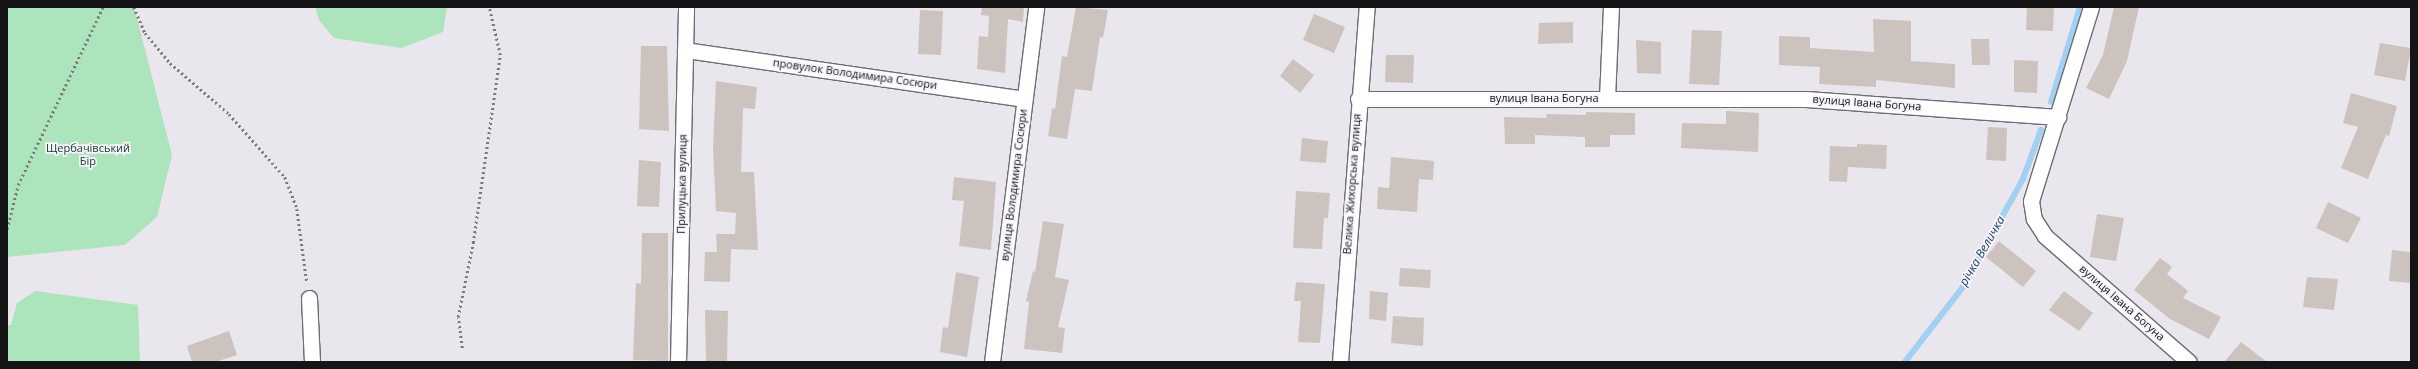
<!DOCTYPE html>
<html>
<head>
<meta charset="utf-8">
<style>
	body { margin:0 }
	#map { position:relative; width:2418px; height:369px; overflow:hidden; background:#e9e6ee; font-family:"Open Sans",sans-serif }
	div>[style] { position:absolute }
	.green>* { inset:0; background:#ace4bb }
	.stream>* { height:5.5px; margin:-2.75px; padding:0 2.75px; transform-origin:2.75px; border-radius:2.75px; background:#a0d1f2 }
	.building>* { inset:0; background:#ccc3be }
	.path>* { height:2.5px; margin-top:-1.25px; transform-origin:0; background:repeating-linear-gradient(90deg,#7a787d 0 2px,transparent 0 5px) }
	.roads { filter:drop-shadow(1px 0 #6e6b72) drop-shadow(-1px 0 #6e6b72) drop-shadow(0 1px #6e6b72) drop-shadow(0 -1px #6e6b72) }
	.minor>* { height:15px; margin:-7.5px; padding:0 7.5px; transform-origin:7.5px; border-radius:7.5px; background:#fff }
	span { translate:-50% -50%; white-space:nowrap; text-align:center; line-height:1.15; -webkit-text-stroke:3.5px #f7f3fc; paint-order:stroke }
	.street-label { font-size:11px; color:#151416 }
	.park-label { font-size:11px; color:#163922 }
	.water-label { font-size:12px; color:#1f455c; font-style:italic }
	.frame { position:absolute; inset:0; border:8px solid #151416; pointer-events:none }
</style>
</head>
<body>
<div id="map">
	<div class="green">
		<i style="clip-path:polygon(7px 7px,134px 7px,172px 155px,157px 217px,125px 245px,7px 257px)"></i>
		<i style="clip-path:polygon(315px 7px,447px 7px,443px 32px,401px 48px,334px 38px,319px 20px)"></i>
		<i style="clip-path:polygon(35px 291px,138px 305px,140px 362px,7px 362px,7px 325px,11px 325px,17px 303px)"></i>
	</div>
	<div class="stream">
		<i style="left:2051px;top:102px;width:99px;rotate:-73deg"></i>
		<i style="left:1905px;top:362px;width:95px;rotate:-52.3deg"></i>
		<i style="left:1963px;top:287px;width:124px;rotate:-60.9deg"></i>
		<i style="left:2023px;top:179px;width:52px;rotate:-69.8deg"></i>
	</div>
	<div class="building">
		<i style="clip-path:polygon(982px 7px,1024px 7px,1023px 22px,1008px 19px,1005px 73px,977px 69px,979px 36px,988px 37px,989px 16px,981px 15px)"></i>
		<i style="clip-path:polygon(1076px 7px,1108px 10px,1103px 38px,1100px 37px,1092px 91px,1075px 89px,1067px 139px,1048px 136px,1052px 108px,1055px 109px,1062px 56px,1067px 57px)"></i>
		<i style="clip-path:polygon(2027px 7px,2054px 7px,2053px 31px,2026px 30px)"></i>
		<i style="clip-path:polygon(2114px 7px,2139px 7px,2127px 61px,2109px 99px,2086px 88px,2103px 55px)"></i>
		<i style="clip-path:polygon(920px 10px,943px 11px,941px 55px,918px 54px)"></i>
		<i style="clip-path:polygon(1314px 14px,1345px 27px,1334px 53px,1303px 40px)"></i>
		<i style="clip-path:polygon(1873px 19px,1911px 21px,1911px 61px,1955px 64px,1955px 88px,1876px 80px,1876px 87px,1819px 84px,1820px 67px,1779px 65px,1779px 36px,1810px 37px,1810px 48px,1874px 52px)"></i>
		<i style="clip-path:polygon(1573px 22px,1573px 43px,1538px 44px,1539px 23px)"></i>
		<i style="clip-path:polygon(1692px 30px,1722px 31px,1719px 85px,1689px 84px)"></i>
		<i style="clip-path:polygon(1971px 39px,1989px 39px,1990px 65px,1972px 65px)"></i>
		<i style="clip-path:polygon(1636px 40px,1661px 42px,1661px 74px,1637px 73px)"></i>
		<i style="clip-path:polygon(2380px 43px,2411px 48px,2405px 81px,2374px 75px)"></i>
		<i style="clip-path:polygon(641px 46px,667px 46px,669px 131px,639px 129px)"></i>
		<i style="clip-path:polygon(1386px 55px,1414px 55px,1413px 83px,1385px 82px)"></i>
		<i style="clip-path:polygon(1293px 59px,1314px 75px,1300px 93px,1280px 76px)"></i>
		<i style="clip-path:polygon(2014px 60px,2038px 61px,2037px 93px,2014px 92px)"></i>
		<i style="clip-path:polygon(716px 81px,757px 87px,755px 109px,743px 108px,741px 172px,754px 172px,758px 250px,731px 249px,730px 282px,704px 281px,705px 252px,717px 252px,716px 234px,735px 234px,736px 213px,716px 211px,713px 149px)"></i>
		<i style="clip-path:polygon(2351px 93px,2397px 106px,2389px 136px,2386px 135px,2368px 179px,2341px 168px,2358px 127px,2343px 123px)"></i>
		<i style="clip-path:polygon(1726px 111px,1759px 113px,1758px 152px,1681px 148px,1682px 123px,1726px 124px)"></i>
		<i style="clip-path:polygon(1586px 112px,1635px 113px,1635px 135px,1610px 135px,1610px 147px,1585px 147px,1585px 137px,1535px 135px,1535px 144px,1505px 144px,1504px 117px,1547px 118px,1546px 114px,1586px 115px)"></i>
		<i style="clip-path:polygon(1988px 127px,2007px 128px,2006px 161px,1986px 160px)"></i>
		<i style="clip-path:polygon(1302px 138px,1328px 141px,1326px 163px,1300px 161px)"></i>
		<i style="clip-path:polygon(1857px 144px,1887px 145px,1886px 169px,1848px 167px,1847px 182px,1829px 181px,1830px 146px,1857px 147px)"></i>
		<i style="clip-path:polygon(1391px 157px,1434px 161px,1433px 180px,1419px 179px,1417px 212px,1377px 209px,1378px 187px,1389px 188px)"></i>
		<i style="clip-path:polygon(639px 160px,661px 162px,659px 207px,637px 206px)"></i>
		<i style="clip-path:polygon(954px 177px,996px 182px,991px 250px,959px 246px,964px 201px,952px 200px)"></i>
		<i style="clip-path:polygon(1296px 191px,1330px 193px,1328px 218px,1324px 218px,1322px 249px,1293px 248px)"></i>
		<i style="clip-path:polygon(2328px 202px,2361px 218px,2348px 243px,2316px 228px)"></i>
		<i style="clip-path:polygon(2097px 214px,2124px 218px,2116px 261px,2090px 257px)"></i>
		<i style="clip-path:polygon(1043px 221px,1064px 224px,1055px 277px,1069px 280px,1058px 327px,1065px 328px,1062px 353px,1024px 349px,1029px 302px,1026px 301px,1033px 271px,1035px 272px)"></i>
		<i style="clip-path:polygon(642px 233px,668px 233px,668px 361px,633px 360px,636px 283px,641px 284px)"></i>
		<i style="clip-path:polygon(1999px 241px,2036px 271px,2023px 287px,1986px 257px)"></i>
		<i style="clip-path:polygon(2392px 250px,2411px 252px,2411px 283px,2389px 281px)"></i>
		<i style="clip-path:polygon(2160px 258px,2172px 267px,2167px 274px,2188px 291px,2183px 298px,2221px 317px,2209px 339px,2170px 319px,2134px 290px)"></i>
		<i style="clip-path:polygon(1400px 268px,1431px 270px,1430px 288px,1399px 286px)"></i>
		<i style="clip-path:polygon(956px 272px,979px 277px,967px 357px,940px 352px,943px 327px,948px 328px)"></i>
		<i style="clip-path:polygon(2307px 277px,2338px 279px,2334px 310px,2303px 307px)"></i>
		<i style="clip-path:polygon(1296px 282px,1325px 284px,1320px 343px,1298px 342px,1301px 301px,1294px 301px)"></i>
		<i style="clip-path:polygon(1370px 291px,1388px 293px,1386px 321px,1369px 319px)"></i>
		<i style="clip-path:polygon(2064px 291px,2093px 313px,2079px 331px,2049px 310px)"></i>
		<i style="clip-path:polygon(705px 310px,728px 311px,727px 362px,706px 362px)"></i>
		<i style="clip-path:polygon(1393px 316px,1424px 318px,1423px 346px,1391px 343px)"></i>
		<i style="clip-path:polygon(229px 331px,237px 355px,215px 362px,192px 362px,187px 346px)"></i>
		<i style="clip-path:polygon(2241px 342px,2267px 362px,2224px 362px)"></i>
	</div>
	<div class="path">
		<i style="left:134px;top:7px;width:28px;rotate:67deg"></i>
		<i style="left:145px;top:33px;width:39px;rotate:50deg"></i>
		<i style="left:170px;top:63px;width:78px;rotate:40.8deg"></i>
		<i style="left:229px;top:114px;width:84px;rotate:48.4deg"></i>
		<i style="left:285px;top:177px;width:34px;rotate:69deg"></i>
		<i style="left:297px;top:209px;width:75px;rotate:82.3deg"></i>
		<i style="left:7px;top:229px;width:45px;rotate:-76deg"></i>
		<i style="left:18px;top:185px;width:197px;rotate:-64.5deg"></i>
		<i style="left:462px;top:348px;width:31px;rotate:-97deg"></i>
		<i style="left:458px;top:317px;width:76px;rotate:-78.5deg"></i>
		<i style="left:473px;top:243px;width:190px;rotate:-81.8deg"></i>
		<i style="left:500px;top:55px;width:49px;rotate:-102.9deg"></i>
	</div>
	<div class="roads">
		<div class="minor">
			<i style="left:2091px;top:7px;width:203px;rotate:107.2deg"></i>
			<i style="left:2031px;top:201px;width:18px;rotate:81deg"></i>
			<i style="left:2034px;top:219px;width:20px;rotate:57deg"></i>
			<i style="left:2045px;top:236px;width:191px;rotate:41.2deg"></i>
			<i style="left:685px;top:50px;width:343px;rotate:8.2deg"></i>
			<i style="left:1607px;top:98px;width:91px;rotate:-87.5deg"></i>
			<i style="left:1358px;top:99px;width:448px"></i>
			<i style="left:1806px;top:99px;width:253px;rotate:4.1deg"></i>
			<i style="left:309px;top:298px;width:64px;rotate:87.3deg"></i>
			<i style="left:678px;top:362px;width:355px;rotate:-88.7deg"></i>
			<i style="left:992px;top:362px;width:358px;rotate:-82.9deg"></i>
			<i style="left:1340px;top:362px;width:356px;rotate:-85.7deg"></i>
		</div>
	</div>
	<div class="street-label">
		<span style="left:855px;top:74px;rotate:8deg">провулок Володимира Сосюри</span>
		<span style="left:1544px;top:98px">вулиця Івана Богуна</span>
		<span style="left:1867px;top:103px;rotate:4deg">вулиця Івана Богуна</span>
		<span style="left:682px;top:184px;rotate:-89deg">Прилуцька вулиця</span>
		<span style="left:1352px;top:184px;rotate:-86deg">Велика Жихорська вулиця</span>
		<span style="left:1014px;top:185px;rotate:-83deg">вулиця Володимира Сосюри</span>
		<span style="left:2122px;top:303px;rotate:41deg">вулиця Івана Богуна</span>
	</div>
	<div class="park-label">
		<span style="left:88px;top:155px">Щербачівський<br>Бір</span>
	</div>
	<div class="water-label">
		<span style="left:1982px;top:251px;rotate:-60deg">річка Величка</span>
	</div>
	<div class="frame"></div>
</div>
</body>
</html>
